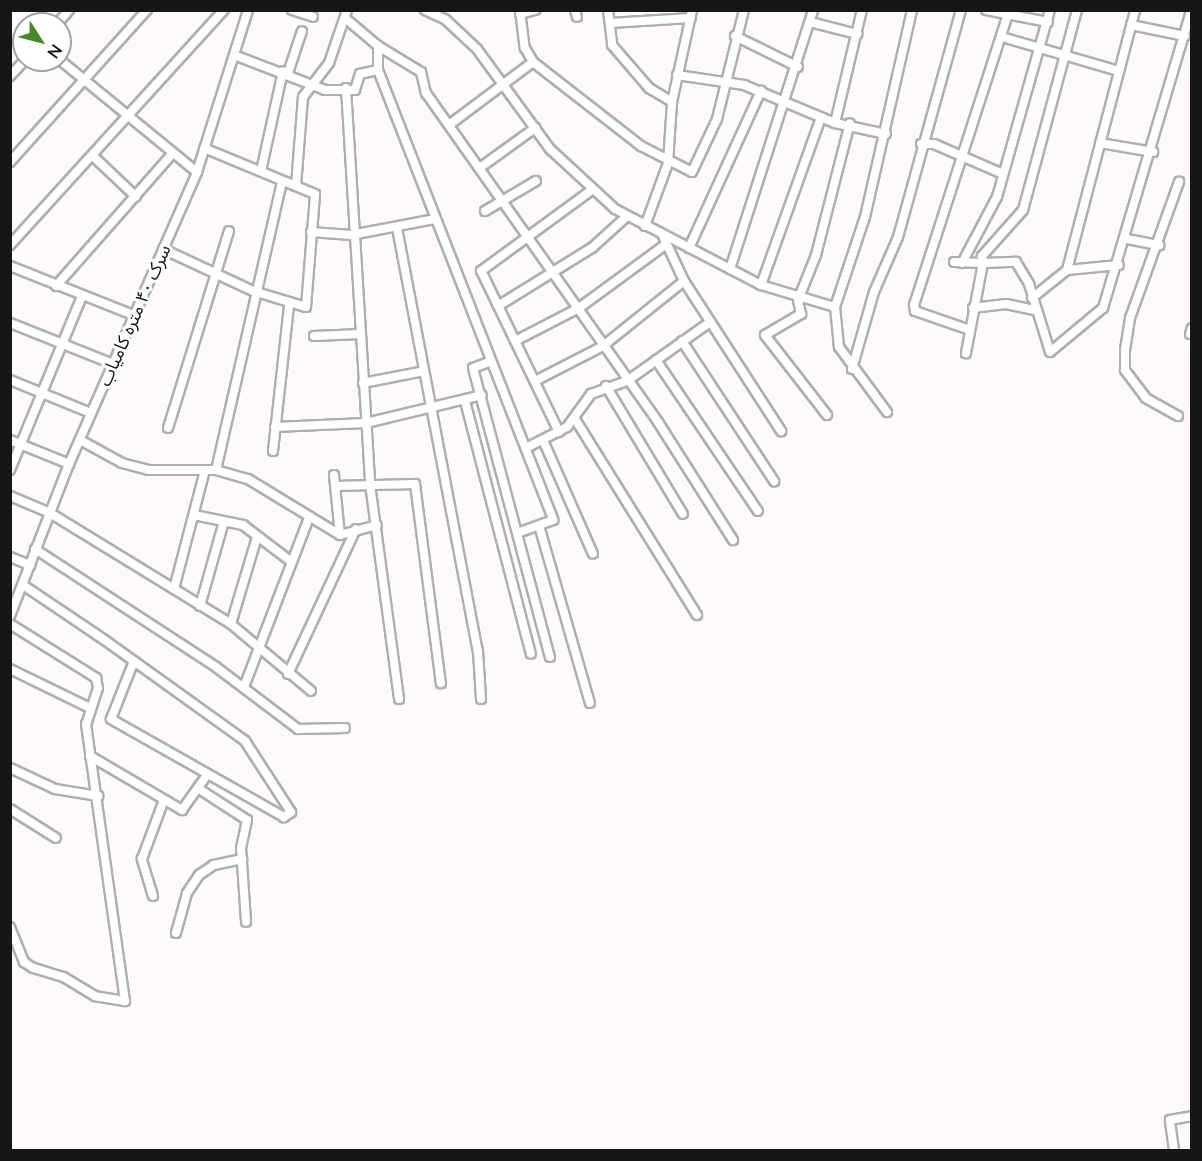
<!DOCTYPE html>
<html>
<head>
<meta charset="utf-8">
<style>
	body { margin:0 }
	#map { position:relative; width:1202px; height:1161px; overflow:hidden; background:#fdf9fc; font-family:Lato,"Noto Sans Arabic",sans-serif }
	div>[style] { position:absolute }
	.roads { filter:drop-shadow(2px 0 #b1aeb0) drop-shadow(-2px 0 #b1aeb0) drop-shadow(0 2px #b1aeb0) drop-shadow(0 -2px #b1aeb0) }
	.minor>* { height:8px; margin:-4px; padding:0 4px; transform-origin:4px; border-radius:4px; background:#fff }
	span { translate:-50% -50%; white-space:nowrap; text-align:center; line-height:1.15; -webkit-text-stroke:6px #fff; paint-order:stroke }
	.street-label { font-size:18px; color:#171617 }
	.frame { position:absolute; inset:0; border:12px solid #171617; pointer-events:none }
	.north { position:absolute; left:12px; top:12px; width:60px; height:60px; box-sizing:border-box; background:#fff; border:2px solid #a2a2a2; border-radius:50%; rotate:126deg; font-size:16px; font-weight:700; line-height:24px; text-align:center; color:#171617 }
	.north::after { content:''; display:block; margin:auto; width:21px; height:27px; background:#498828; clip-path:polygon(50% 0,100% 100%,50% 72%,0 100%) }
</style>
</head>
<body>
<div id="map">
	<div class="roads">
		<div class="minor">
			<i style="left:292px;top:10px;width:22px;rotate:18deg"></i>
			<i style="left:425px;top:10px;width:23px;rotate:25deg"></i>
			<i style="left:446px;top:20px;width:42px;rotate:43.1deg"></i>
			<i style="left:477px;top:49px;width:124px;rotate:53.9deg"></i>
			<i style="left:550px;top:149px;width:88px;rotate:42.7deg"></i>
			<i style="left:615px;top:209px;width:165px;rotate:27.5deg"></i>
			<i style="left:761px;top:285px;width:77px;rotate:16.6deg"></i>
			<i style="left:520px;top:10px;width:38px;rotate:83deg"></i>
			<i style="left:525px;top:48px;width:16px;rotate:60deg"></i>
			<i style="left:533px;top:62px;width:137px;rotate:37.9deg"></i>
			<i style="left:641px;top:146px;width:57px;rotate:27deg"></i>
			<i style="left:692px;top:172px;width:59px;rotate:-64.7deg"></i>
			<i style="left:717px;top:119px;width:112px;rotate:-76.1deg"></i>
			<i style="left:575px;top:10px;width:7px;rotate:74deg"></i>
			<i style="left:608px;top:10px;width:35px;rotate:83deg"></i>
			<i style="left:612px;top:45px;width:57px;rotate:49.3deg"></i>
			<i style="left:649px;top:88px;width:27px;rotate:31deg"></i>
			<i style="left:986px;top:10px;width:63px;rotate:11deg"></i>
			<i style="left:1077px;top:10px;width:207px;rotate:105.1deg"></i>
			<i style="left:1023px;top:210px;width:62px;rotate:131.7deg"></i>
			<i style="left:982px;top:256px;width:7px;rotate:82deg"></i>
			<i style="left:983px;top:263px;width:33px;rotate:-2deg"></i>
			<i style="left:1016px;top:262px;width:26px;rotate:59deg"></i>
			<i style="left:1029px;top:284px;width:71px;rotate:72.8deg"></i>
			<i style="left:1050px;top:352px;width:69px;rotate:-39.7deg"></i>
			<i style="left:1103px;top:308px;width:311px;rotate:-73.5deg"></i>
			<i style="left:520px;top:14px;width:16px;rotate:-15deg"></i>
			<i style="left:345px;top:18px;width:43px;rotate:40.3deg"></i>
			<i style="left:378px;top:46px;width:50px;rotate:31.2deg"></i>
			<i style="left:421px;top:72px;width:22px;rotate:77deg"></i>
			<i style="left:426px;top:93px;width:403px;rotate:54.8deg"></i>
			<i style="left:658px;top:422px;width:140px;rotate:57.6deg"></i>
			<i style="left:810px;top:22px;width:49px;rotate:14.3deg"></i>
			<i style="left:610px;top:23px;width:81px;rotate:-3.5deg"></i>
			<i style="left:57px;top:24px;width:18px;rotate:-49deg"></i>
			<i style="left:1131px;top:25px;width:55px;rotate:11.5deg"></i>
			<i style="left:735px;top:36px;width:70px;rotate:26.2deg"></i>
			<i style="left:1002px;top:37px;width:122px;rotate:16.2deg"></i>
			<i style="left:378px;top:46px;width:24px;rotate:90deg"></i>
			<i style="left:378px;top:70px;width:483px;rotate:68.7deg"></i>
			<i style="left:553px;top:520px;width:35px;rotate:160deg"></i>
			<i style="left:234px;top:55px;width:97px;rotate:21deg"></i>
			<i style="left:325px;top:90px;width:30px"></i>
			<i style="left:355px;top:90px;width:17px;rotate:-73deg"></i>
			<i style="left:360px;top:74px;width:18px;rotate:-13deg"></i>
			<i style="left:60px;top:60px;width:177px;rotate:39.3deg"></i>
			<i style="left:288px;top:73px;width:44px;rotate:-71.6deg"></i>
			<i style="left:677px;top:75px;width:68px;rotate:8.5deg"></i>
			<i style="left:744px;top:85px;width:99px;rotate:22.7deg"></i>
			<i style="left:835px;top:123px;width:52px;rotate:12.2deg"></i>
			<i style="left:10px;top:76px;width:22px;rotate:-47deg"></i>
			<i style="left:346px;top:88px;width:397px;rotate:86.5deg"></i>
			<i style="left:370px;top:484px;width:217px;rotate:82.3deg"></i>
			<i style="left:835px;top:123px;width:116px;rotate:-76.6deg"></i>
			<i style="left:449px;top:125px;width:105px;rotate:-36.9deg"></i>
			<i style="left:1100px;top:143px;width:54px;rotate:9.6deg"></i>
			<i style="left:921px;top:144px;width:13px"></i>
			<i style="left:934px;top:144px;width:75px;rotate:23.5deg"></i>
			<i style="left:93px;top:156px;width:59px;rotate:43.6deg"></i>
			<i style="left:10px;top:162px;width:205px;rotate:-48deg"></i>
			<i style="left:481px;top:167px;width:67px;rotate:-35.8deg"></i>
			<i style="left:261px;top:171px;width:102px;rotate:-77.6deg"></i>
			<i style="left:296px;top:186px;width:89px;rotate:-85.5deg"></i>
			<i style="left:303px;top:97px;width:43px;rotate:-52.6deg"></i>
			<i style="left:329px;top:63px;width:56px;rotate:-71.2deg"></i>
			<i style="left:485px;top:211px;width:59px;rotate:-30.5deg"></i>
			<i style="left:645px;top:226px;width:67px;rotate:-69.9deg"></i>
			<i style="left:668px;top:163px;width:61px;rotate:-86.2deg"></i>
			<i style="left:672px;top:102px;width:94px;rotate:-77.7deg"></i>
			<i style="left:397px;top:228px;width:431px;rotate:79.2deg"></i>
			<i style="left:478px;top:651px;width:48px;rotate:86.4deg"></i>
			<i style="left:311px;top:232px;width:40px;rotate:4.3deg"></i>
			<i style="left:351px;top:235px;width:86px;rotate:-10.8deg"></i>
			<i style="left:663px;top:236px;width:50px;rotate:65deg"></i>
			<i style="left:684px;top:281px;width:179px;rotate:57.1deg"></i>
			<i style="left:1127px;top:239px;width:33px;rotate:11deg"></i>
			<i style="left:10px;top:245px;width:318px;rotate:-47.7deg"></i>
			<i style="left:689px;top:248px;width:173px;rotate:-65.4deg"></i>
			<i style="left:163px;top:249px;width:99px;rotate:25deg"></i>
			<i style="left:253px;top:291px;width:55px;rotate:16.8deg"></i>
			<i style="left:306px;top:307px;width:113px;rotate:-85.4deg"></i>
			<i style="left:315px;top:194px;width:120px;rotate:-157.5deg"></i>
			<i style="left:954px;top:262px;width:29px;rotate:2deg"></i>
			<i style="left:983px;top:263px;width:92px;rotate:100.7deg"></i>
			<i style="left:962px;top:263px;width:75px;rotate:-62.1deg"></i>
			<i style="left:997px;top:197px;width:194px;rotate:-74.2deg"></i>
			<i style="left:10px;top:266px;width:132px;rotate:21.7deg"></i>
			<i style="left:730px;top:269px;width:272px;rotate:-72.2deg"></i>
			<i style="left:1067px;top:270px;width:52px;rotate:-5.5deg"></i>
			<i style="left:761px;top:285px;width:178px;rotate:-70.3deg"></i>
			<i style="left:56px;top:286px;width:176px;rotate:-48.7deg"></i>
			<i style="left:1032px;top:298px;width:45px;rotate:-38.7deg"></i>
			<i style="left:1067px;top:270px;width:269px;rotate:-75.3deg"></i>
			<i style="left:498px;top:306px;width:112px;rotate:-31.8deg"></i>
			<i style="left:593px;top:247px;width:45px;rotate:-42.3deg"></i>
			<i style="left:973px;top:308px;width:33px;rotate:-7deg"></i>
			<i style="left:1006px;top:304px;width:29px;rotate:12deg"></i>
			<i style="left:10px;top:323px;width:111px;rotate:21.7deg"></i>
			<i style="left:970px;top:330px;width:58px;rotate:-160.9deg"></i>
			<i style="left:915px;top:311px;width:6px;rotate:-99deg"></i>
			<i style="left:914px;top:305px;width:310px;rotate:-72.1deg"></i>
			<i style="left:1190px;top:334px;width:6px;rotate:-72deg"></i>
			<i style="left:314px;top:336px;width:46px;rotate:-2.5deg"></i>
			<i style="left:515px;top:341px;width:72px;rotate:-27.3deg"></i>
			<i style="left:579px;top:308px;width:107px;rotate:-36.2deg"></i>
			<i style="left:682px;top:341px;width:168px;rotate:56.7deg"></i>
			<i style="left:656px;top:360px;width:182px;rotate:56deg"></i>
			<i style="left:489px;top:362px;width:17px;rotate:159deg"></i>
			<i style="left:473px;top:368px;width:299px;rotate:75.1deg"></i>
			<i style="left:852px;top:369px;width:80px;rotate:-74.1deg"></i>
			<i style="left:874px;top:292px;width:60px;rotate:-66.4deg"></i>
			<i style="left:898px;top:237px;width:236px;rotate:-74.5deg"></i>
			<i style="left:10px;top:380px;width:87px;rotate:22.2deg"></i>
			<i style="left:535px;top:381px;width:76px;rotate:-27.2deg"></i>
			<i style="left:603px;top:346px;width:104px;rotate:-38.7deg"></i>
			<i style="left:363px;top:383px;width:62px;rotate:-11.1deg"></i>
			<i style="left:606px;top:386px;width:149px;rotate:59deg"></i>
			<i style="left:465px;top:401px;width:261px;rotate:75.4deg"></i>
			<i style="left:887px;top:412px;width:81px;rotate:-126.4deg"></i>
			<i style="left:839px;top:347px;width:40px;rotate:-95.7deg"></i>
			<i style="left:835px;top:307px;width:95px;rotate:-71.6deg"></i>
			<i style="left:865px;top:217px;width:212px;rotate:-77.2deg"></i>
			<i style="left:827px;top:415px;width:101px;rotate:-127.8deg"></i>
			<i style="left:765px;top:335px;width:42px;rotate:-30.3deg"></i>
			<i style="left:801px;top:314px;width:14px;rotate:-102deg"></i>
			<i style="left:798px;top:300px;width:48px;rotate:-68.2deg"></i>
			<i style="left:816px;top:255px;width:136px;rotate:-75.6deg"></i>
			<i style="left:1178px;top:416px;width:37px;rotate:-151deg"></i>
			<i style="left:1146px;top:398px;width:35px;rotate:-127deg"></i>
			<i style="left:1125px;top:370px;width:20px;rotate:-90deg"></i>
			<i style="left:1125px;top:350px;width:32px;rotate:-81deg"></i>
			<i style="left:1130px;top:318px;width:145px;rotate:-70.2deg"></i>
			<i style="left:575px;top:419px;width:231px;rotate:58.1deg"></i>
			<i style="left:275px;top:427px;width:91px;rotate:-2.5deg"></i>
			<i style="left:366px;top:423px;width:119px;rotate:-13.6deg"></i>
			<i style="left:168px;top:428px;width:206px;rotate:-72.8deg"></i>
			<i style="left:559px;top:432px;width:179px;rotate:-115.8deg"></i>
			<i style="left:481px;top:271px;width:139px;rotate:-36.2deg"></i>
			<i style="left:10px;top:440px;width:64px;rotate:22.1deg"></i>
			<i style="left:80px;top:440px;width:48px;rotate:28.7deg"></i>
			<i style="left:122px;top:463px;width:27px;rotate:15deg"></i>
			<i style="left:148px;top:470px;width:68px"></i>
			<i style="left:216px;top:470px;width:33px;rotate:16deg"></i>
			<i style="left:248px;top:479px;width:108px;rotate:31.3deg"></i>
			<i style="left:340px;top:535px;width:38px;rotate:-15deg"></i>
			<i style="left:543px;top:440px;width:124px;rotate:66.3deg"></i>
			<i style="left:526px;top:448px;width:46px;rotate:-27.1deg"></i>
			<i style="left:567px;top:427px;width:41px;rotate:-54deg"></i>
			<i style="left:591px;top:394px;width:38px;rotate:-20deg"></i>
			<i style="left:627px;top:381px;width:102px;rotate:-35.4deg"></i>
			<i style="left:273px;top:451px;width:147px;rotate:-83.7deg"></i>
			<i style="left:10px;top:470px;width:188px;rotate:-67.5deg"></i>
			<i style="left:216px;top:470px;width:296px;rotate:-77.1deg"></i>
			<i style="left:334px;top:475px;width:60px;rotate:84.3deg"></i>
			<i style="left:335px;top:486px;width:80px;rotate:-1.4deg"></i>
			<i style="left:415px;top:484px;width:201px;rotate:82.6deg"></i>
			<i style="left:10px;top:496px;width:43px;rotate:23deg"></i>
			<i style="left:50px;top:513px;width:212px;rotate:31.5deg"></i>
			<i style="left:231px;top:624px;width:104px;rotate:39.9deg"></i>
			<i style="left:194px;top:515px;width:50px;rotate:11.5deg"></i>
			<i style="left:243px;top:525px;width:58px;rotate:37.3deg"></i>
			<i style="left:540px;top:529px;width:181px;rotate:74deg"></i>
			<i style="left:35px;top:549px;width:216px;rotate:33.1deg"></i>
			<i style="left:216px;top:667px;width:103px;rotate:37.1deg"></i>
			<i style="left:298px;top:729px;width:47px;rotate:-1.2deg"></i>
			<i style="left:10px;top:557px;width:22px;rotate:22deg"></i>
			<i style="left:23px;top:585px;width:100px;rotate:34deg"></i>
			<i style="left:106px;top:641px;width:171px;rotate:35.7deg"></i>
			<i style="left:245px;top:741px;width:85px;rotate:57.1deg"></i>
			<i style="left:291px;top:812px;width:9px;rotate:144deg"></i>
			<i style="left:284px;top:817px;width:199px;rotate:-150.5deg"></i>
			<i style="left:111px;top:719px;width:62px;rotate:-68.4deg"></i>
			<i style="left:174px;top:589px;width:123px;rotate:-75.4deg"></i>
			<i style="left:200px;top:606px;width:88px;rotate:-74.2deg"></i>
			<i style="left:10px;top:616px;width:163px;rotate:-68.8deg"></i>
			<i style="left:69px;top:464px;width:319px;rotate:-66.3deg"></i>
			<i style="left:197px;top:172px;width:170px;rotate:-72.5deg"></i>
			<i style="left:10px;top:624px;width:102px;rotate:32.1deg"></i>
			<i style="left:96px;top:678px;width:10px;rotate:79deg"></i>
			<i style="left:98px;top:688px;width:38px;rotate:108deg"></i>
			<i style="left:86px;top:724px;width:280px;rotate:82deg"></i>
			<i style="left:125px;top:1001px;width:30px;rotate:-171deg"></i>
			<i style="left:95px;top:996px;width:37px;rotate:-149deg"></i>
			<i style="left:63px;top:977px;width:31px;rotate:-163deg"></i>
			<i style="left:33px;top:968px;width:11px;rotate:-146deg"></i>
			<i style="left:24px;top:962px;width:38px;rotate:-112deg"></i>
			<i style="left:231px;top:624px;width:91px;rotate:-73.4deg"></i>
			<i style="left:10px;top:669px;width:87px;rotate:26deg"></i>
			<i style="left:288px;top:674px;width:160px;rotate:-64.9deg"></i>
			<i style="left:244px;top:687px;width:179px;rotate:-69deg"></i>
			<i style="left:90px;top:756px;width:107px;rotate:30.4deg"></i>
			<i style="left:182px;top:810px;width:43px;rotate:-54.5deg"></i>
			<i style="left:10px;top:768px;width:50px;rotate:25deg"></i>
			<i style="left:55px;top:789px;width:44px;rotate:9.2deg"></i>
			<i style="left:199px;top:789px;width:57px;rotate:32.9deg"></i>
			<i style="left:247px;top:820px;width:29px;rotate:102deg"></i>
			<i style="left:241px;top:848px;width:74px;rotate:86.1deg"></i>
			<i style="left:10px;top:809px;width:54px;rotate:32.2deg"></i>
			<i style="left:153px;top:896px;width:39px;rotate:-107deg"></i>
			<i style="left:142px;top:859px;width:63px;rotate:-69.6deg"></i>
			<i style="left:176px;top:933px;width:41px;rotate:-74.6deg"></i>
			<i style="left:187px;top:893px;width:22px;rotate:-56deg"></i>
			<i style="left:199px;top:875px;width:18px;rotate:-34deg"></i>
			<i style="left:214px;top:865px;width:29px;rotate:-12deg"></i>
			<i style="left:1174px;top:1150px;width:30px;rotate:-98deg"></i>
			<i style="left:1170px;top:1120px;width:22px;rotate:-10deg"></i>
		</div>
	</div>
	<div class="street-label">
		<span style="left:134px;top:315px;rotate:-66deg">سرک ۴۰ متره کامیاب</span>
	</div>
	<div class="frame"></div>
	<div class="north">N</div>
</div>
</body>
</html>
